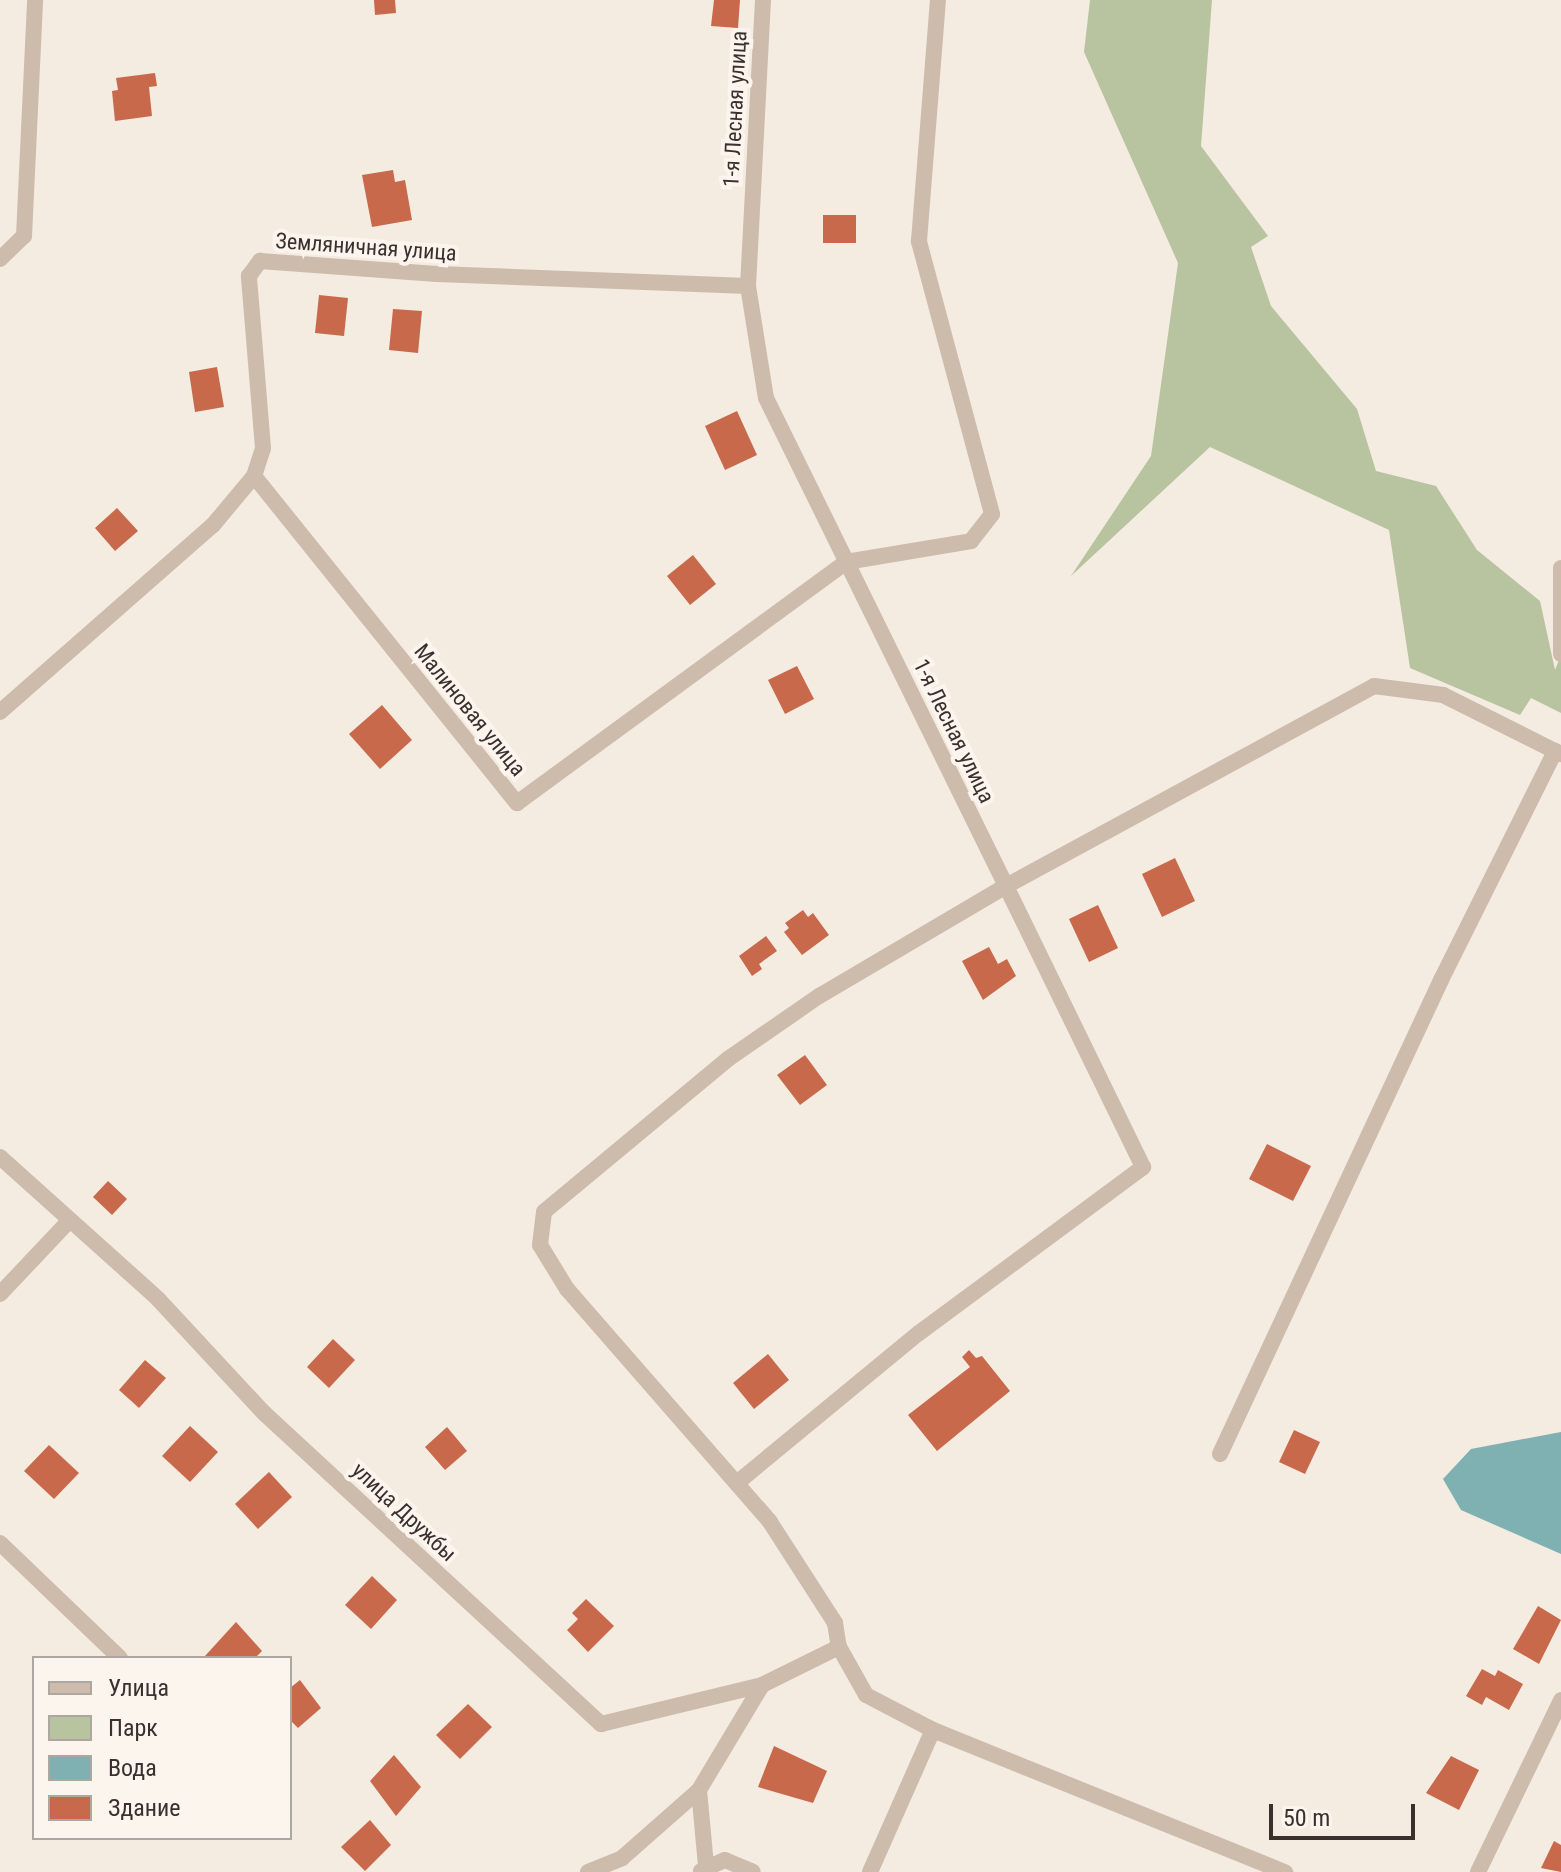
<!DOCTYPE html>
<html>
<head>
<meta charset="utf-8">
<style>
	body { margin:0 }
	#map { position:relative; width:1561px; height:1872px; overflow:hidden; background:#f4ebe1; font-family:"Roboto Condensed",sans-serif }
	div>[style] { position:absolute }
	.green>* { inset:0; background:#b8c4a0 }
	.water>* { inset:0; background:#7fb0b2 }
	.building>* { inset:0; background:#c8694b }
	.street>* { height:16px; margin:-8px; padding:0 8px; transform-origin:8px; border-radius:8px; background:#cdbbac }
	span { translate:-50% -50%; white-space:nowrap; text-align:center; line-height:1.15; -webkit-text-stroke:8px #fbf5ee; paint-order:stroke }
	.street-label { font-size:22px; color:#3b302b }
	.legend { position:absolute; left:32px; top:1656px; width:260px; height:184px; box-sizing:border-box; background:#fbf5ee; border:2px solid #aea6a0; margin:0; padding:10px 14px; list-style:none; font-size:24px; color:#3b302b }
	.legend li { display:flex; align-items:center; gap:16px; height:40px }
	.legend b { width:40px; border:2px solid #aea6a0 }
	.scale { position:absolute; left:1269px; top:1804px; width:146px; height:36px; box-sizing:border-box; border:4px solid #3b302b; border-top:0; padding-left:10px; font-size:24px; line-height:28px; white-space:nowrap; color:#3b302b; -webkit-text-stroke:6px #fbf5ee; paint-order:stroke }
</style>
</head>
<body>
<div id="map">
	<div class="green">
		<i style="clip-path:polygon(1090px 0,1212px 0,1201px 146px,1268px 236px,1251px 247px,1271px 306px,1357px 409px,1376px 471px,1436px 486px,1477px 550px,1540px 601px,1555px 670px,1561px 655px,1561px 713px,1531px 698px,1520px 715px,1410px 668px,1389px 530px,1210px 447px,1071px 576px,1151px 456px,1178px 263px,1084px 52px)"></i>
	</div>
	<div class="water">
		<i style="clip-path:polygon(1561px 1432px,1561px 1554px,1461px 1510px,1443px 1479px,1471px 1449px)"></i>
	</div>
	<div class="building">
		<i style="clip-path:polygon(374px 0,395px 0,396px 13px,375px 15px)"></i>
		<i style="clip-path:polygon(714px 0,740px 0,738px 28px,711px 26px)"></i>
		<i style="clip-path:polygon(155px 73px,157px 86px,149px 87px,152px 116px,115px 121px,112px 91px,118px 90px,116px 78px)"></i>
		<i style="clip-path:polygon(393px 170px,395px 182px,405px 180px,412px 220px,372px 227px,362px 175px)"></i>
		<i style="clip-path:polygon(823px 215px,856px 215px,856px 243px,823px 243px)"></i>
		<i style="clip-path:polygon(319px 295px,348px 298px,344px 336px,315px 333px)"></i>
		<i style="clip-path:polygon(393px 309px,422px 311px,418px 353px,389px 350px)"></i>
		<i style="clip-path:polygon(217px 367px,224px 407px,195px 412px,189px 372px)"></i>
		<i style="clip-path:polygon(737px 411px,757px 455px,725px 470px,705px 426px)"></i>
		<i style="clip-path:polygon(117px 508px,138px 531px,115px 551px,95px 528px)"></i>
		<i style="clip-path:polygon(693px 555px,716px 584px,690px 605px,667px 576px)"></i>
		<i style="clip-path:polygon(797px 666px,814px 699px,785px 714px,768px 680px)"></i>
		<i style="clip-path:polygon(382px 705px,412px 740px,380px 769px,349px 734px)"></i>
		<i style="clip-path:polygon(1175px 858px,1195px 901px,1162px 917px,1142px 874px)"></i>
		<i style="clip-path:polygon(1098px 905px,1118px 948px,1089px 962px,1069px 919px)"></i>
		<i style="clip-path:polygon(803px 910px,808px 917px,813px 913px,829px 935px,802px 955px,784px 932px,789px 928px,785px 923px)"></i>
		<i style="clip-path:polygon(766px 936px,777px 951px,759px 964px,762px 969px,752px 976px,739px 956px)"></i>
		<i style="clip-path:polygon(989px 947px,998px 964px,1007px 959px,1016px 976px,983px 1000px,962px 961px)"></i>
		<i style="clip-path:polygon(805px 1055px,827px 1085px,800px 1105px,777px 1075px)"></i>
		<i style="clip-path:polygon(1267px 1144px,1311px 1166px,1293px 1201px,1249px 1179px)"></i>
		<i style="clip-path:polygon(108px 1181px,127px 1199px,112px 1215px,93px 1197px)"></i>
		<i style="clip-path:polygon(333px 1339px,355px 1360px,329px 1388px,307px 1367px)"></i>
		<i style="clip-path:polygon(969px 1350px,976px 1358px,982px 1356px,1010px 1391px,937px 1451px,908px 1415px,970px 1367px,962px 1357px)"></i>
		<i style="clip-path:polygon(768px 1354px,789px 1380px,754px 1409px,733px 1383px)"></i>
		<i style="clip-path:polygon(145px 1360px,166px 1378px,139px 1408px,119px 1390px)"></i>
		<i style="clip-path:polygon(190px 1426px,218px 1452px,190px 1482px,162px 1456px)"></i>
		<i style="clip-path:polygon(447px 1427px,467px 1451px,445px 1470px,425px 1447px)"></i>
		<i style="clip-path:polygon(1294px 1430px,1320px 1442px,1305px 1474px,1279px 1462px)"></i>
		<i style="clip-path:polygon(49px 1445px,79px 1473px,54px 1499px,24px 1471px)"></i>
		<i style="clip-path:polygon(269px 1472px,292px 1497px,258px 1529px,235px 1504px)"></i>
		<i style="clip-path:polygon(372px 1576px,397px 1600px,371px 1629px,345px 1605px)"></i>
		<i style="clip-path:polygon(586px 1599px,614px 1626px,588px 1652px,567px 1630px,578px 1619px,572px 1613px)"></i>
		<i style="clip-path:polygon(1538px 1606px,1561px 1620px,1539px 1664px,1513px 1649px)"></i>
		<i style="clip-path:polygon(236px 1622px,262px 1651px,255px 1658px,205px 1656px)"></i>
		<i style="clip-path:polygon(1482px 1669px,1495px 1676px,1498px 1670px,1523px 1684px,1509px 1710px,1486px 1697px,1482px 1705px,1466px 1696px)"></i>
		<i style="clip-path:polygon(300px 1680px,321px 1708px,298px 1728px,290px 1720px,290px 1688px)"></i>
		<i style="clip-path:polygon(468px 1704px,492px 1727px,460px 1759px,436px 1735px)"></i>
		<i style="clip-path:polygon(774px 1746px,827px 1771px,813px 1803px,758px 1787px)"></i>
		<i style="clip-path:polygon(394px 1755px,421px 1787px,396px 1816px,370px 1781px)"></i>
		<i style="clip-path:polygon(1451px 1756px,1479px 1770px,1459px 1810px,1426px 1793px)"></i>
		<i style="clip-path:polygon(370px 1820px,391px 1845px,365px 1871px,341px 1847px)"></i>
		<i style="clip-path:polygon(1554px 1841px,1561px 1845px,1561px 1872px,1541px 1868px)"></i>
	</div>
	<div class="street">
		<i style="left:763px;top:0;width:286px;rotate:93deg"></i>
		<i style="left:748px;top:286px;width:113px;rotate:80.9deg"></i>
		<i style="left:766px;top:398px;width:544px;rotate:63.81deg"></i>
		<i style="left:1006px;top:886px;width:419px;rotate:-28.5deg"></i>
		<i style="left:1374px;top:686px;width:70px;rotate:7.4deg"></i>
		<i style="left:1443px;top:695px;width:132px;rotate:26.6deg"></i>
		<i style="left:0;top:259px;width:33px;rotate:-44deg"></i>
		<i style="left:24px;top:236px;width:236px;rotate:-87.3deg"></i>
		<i style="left:254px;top:476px;width:420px;rotate:51.2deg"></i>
		<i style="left:517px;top:803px;width:408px;rotate:-36.2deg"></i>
		<i style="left:846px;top:562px;width:127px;rotate:-9.5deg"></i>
		<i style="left:971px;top:541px;width:34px;rotate:-52deg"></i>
		<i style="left:992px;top:514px;width:283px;rotate:-105deg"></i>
		<i style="left:919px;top:241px;width:242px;rotate:-85.5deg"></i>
		<i style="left:1561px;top:568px;width:86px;rotate:90deg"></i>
		<i style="left:0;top:712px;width:283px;rotate:-41.3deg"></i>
		<i style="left:213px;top:525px;width:64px;rotate:-50.1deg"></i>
		<i style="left:254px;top:476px;width:29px;rotate:-72deg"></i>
		<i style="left:263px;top:448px;width:173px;rotate:-94.7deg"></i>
		<i style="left:249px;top:276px;width:19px;rotate:-54deg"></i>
		<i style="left:260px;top:261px;width:177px;rotate:4.2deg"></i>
		<i style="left:437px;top:274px;width:311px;rotate:2.2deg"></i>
		<i style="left:0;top:1157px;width:212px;rotate:41.9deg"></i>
		<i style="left:158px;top:1299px;width:156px;rotate:47.1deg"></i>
		<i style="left:264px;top:1413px;width:459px;rotate:42.7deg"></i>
		<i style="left:601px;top:1724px;width:166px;rotate:-13.6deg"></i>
		<i style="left:762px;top:1685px;width:86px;rotate:-26.3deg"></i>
		<i style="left:0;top:1294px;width:100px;rotate:-46.6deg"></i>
		<i style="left:1220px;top:1454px;width:523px;rotate:-65deg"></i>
		<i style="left:1441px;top:980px;width:256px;rotate:-63.5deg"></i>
		<i style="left:738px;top:1482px;width:234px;rotate:-39.5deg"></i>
		<i style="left:919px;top:1333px;width:279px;rotate:-36.5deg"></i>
		<i style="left:1143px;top:1167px;width:313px;rotate:-116deg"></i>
		<i style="left:1006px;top:886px;width:217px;rotate:149.5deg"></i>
		<i style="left:819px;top:996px;width:111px;rotate:145.3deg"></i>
		<i style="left:728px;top:1059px;width:239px;rotate:140.3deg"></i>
		<i style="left:544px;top:1212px;width:33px;rotate:97deg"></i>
		<i style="left:540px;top:1245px;width:52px;rotate:58.5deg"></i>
		<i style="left:567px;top:1289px;width:309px;rotate:48.9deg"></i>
		<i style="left:770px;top:1522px;width:120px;rotate:57.2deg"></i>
		<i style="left:835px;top:1623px;width:24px;rotate:81deg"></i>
		<i style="left:839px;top:1647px;width:55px;rotate:60.6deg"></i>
		<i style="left:866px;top:1695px;width:76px;rotate:27.6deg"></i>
		<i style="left:933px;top:1730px;width:380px;rotate:22deg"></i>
		<i style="left:0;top:1543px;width:166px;rotate:43.8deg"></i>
		<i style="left:699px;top:1790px;width:75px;rotate:84.7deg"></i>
		<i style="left:701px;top:1871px;width:26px;rotate:-25deg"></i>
		<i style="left:725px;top:1860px;width:30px;rotate:23deg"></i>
		<i style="left:588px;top:1872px;width:37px;rotate:-22deg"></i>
		<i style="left:622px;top:1858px;width:103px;rotate:-41.4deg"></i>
		<i style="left:699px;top:1790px;width:122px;rotate:-59deg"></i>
		<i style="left:870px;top:1872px;width:155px;rotate:-66.1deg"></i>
		<i style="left:1478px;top:1872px;width:191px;rotate:-64.2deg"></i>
	</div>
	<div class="street-label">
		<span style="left:735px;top:109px;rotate:-87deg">1-я Лесная улица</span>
		<span style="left:366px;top:247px;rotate:4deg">Земляничная улица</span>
		<span style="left:470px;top:710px;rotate:51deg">Малиновая улица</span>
		<span style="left:954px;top:731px;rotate:64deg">1-я Лесная улица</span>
		<span style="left:404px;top:1512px;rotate:43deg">улица Дружбы</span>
	</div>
	<ul class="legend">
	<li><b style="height:10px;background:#cdbbac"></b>Улица</li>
	<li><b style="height:22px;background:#b8c4a0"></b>Парк</li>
	<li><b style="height:22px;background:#7fb0b2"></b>Вода</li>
	<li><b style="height:22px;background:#c8694b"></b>Здание</li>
	</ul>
	<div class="scale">50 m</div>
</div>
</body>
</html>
